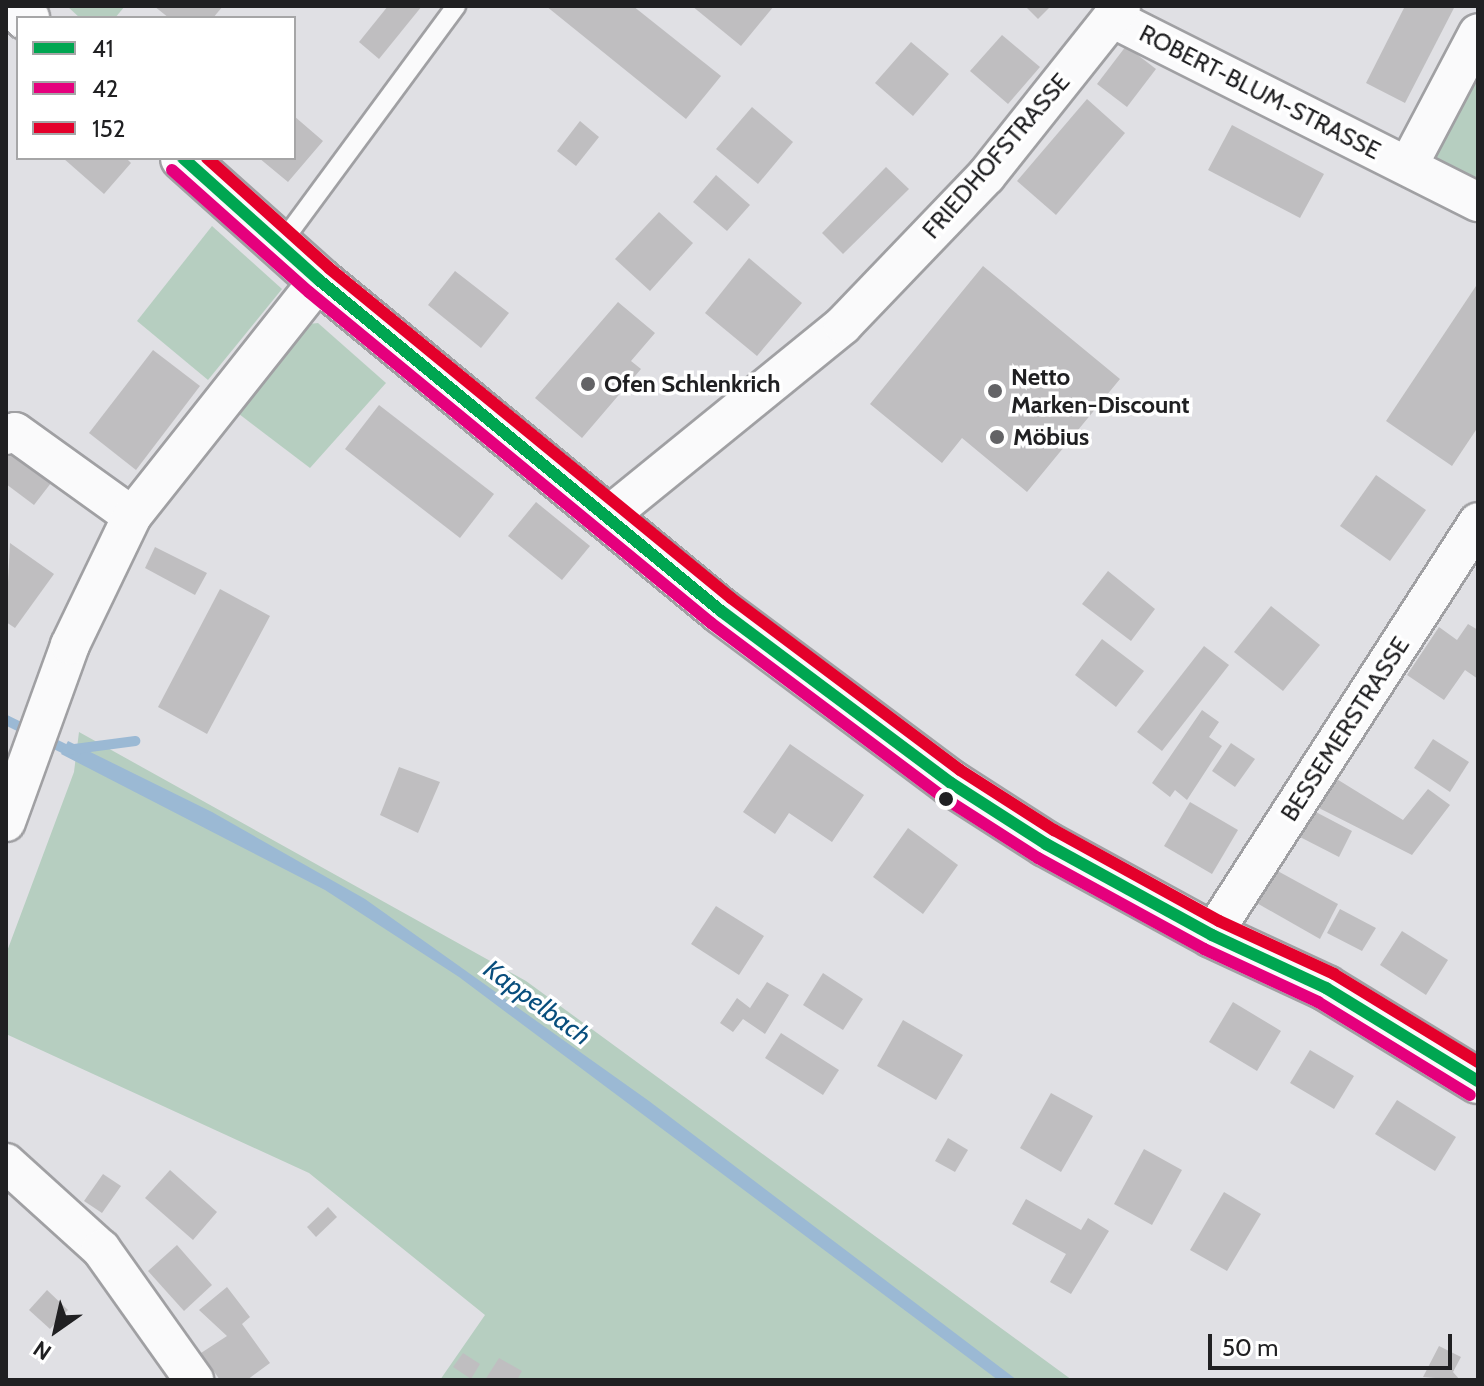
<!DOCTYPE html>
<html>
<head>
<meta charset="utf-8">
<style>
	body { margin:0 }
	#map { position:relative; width:1484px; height:1386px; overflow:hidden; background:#e0e0e4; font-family:Cabin,sans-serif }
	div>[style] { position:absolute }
	.green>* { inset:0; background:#b6cec0 }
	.water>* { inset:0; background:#9bb9d4 }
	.stream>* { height:10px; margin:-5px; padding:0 5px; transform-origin:5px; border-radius:5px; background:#9bb9d4 }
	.building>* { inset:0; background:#bfbec0 }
	.roads { filter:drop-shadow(2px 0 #a0a0a3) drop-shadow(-2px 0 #a0a0a3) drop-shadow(0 2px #a0a0a3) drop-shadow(0 -2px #a0a0a3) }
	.lane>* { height:18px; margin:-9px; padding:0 9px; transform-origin:9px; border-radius:9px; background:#fafafb }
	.street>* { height:38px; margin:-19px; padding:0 19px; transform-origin:19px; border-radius:19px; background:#fafafb }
	.secondary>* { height:44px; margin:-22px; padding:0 22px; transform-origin:22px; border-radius:22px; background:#fafafb }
	.bus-1>* { height:12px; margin:-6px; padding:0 6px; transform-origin:6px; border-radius:6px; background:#00a651 }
	.bus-2>* { height:12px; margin:-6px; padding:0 6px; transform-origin:6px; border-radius:6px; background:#e5007d }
	.bus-3>* { height:12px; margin:-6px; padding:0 6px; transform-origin:6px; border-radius:6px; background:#e4002b }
	.dots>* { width:22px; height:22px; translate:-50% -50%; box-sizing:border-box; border:4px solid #fff; border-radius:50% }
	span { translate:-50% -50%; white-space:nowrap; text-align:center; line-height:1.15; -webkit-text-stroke:7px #fff; paint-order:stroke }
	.street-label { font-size:24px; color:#202022 }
	.poi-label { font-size:24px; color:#202022; font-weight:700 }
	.left { translate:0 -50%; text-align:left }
	.water-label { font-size:26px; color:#084e7d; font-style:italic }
	.frame { position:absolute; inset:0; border:8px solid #202022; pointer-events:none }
	.legend { position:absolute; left:16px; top:16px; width:280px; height:144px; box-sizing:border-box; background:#fff; border:2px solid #a6a6a7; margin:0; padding:10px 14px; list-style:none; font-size:24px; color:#202022 }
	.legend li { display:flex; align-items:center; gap:16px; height:40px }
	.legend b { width:40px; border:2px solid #a6a6a7 }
	.north { position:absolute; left:16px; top:1290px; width:80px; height:80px; -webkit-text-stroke:6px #fff; paint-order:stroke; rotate:214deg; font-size:22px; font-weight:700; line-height:32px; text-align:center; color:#202022 }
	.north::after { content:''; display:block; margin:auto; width:28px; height:36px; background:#202022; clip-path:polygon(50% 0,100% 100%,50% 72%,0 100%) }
	.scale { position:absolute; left:1208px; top:1334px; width:244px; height:36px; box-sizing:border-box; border:4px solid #202022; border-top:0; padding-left:10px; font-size:24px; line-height:28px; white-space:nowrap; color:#202022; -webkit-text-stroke:6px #fff; paint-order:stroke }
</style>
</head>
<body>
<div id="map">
	<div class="green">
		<i style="clip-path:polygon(67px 6px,125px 6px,115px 18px,80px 18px)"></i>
		<i style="clip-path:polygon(1478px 33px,1478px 202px,1408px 166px)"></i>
		<i style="clip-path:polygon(212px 226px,282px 289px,208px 380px,137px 321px)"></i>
		<i style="clip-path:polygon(318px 323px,386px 383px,310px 468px,239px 414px,309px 324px)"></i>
		<i style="clip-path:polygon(79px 732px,526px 981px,1072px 1380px,440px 1380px,485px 1315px,309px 1173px,6px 1034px,6px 954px,74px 772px)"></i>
	</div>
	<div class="water">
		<i style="clip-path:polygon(68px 741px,212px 812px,365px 899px,649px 1101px,1017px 1380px,998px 1380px,459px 977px,325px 890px,61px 754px)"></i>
	</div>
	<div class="stream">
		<i style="left:6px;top:720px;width:77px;rotate:26.2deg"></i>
		<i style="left:67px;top:750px;width:69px;rotate:-7.5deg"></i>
	</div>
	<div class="building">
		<i style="clip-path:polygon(154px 6px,223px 6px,213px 18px,169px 18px)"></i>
		<i style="clip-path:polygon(388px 6px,422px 6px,379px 59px,359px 42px)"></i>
		<i style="clip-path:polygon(546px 6px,633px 6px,721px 76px,686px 119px)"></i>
		<i style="clip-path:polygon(692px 6px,774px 6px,741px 46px)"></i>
		<i style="clip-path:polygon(1025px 6px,1051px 6px,1038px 19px)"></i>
		<i style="clip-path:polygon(1405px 6px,1455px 6px,1405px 103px,1366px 83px)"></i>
		<i style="clip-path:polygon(1002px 35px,1040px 67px,1008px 104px,970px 71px)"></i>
		<i style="clip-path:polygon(911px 42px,949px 74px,913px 116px,875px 83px)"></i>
		<i style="clip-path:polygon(1126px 46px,1156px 69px,1127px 107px,1097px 84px)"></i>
		<i style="clip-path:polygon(1087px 99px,1125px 133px,1056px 215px,1017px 181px)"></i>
		<i style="clip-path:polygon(752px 107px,793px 142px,758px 184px,716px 149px)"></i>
		<i style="clip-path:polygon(294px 116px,323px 141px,288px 182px,259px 158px,294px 158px)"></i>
		<i style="clip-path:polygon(580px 121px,599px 137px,576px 166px,557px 151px)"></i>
		<i style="clip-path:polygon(1232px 125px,1324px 174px,1300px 218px,1208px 170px)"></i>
		<i style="clip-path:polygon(63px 158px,126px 158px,131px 163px,104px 194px)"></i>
		<i style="clip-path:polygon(886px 167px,909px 189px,843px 254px,822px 233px)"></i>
		<i style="clip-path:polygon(716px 175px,750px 205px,727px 231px,693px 202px)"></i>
		<i style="clip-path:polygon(659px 212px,693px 243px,650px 291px,615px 259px)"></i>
		<i style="clip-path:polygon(749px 258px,802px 303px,757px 356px,705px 313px)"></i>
		<i style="clip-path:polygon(983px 266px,1120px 379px,1027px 492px,962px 438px,942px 463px,870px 404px)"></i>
		<i style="clip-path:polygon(455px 271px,509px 313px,481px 348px,428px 305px)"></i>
		<i style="clip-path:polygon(1478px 283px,1478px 427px,1452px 466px,1386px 421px)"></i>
		<i style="clip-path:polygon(618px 302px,655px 333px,631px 361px,641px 369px,582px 438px,535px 398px)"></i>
		<i style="clip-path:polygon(153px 350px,200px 386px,136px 470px,89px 433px)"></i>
		<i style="clip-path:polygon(379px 405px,494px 494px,460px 538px,345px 449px)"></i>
		<i style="clip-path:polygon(7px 451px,51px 483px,34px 505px,6px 484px)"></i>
		<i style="clip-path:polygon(1376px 475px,1426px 510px,1390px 561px,1340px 526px)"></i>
		<i style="clip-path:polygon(536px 502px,590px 546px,562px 580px,508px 536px)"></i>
		<i style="clip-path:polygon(10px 543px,54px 574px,15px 628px,6px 622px)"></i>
		<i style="clip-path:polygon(155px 547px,207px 573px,195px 595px,145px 568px)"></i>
		<i style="clip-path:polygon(1108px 571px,1155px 609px,1131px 641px,1082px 604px)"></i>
		<i style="clip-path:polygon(220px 589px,270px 616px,207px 734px,158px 707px)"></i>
		<i style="clip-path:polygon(1271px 606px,1320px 645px,1283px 691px,1234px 652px)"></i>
		<i style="clip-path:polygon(1468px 624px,1478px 630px,1478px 679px,1465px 670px,1444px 700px,1407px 675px,1439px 627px,1457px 640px)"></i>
		<i style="clip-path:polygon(1102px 639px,1144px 671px,1116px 707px,1075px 675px)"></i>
		<i style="clip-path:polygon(1204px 646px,1229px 665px,1162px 751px,1137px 732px)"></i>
		<i style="clip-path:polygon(1202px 710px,1219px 722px,1209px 737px,1222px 746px,1187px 800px,1175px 790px,1170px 797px,1152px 783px)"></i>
		<i style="clip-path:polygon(1433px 739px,1469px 762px,1450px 792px,1414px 768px)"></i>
		<i style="clip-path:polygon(1231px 743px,1255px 759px,1235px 787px,1212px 771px)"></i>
		<i style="clip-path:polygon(790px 744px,864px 795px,832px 842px,789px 813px,775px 834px,743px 812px)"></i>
		<i style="clip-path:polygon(399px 767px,440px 782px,418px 833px,380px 815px)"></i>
		<i style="clip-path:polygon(1327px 773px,1403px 820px,1428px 789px,1450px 805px,1412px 855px,1311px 804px)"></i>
		<i style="clip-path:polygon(1190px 802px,1238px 830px,1212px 874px,1164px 846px)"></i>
		<i style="clip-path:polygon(1314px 811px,1352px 831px,1339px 857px,1300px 837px)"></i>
		<i style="clip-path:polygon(908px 828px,958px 865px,923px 914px,873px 877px)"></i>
		<i style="clip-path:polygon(1274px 869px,1338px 904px,1320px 939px,1255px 902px)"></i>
		<i style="clip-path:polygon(716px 906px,764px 936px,739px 975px,691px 944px)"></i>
		<i style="clip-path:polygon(1340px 909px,1376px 928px,1362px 951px,1327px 933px)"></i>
		<i style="clip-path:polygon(1402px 931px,1448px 960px,1426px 995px,1380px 965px)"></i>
		<i style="clip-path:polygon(823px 973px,863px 999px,843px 1030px,803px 1005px)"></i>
		<i style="clip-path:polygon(767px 982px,789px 995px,765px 1034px,743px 1019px,733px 1032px,720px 1023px,737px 998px,750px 1008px)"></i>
		<i style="clip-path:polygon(1233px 1002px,1281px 1031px,1257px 1071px,1209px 1042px)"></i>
		<i style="clip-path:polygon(903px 1020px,963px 1055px,936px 1100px,877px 1066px)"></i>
		<i style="clip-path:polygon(781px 1033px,839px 1070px,823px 1095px,765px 1058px)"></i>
		<i style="clip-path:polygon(1310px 1050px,1354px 1076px,1334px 1109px,1290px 1083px)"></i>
		<i style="clip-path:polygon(1051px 1093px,1093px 1116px,1061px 1172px,1020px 1148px)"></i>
		<i style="clip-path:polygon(1397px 1100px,1456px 1137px,1435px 1171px,1375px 1134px)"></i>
		<i style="clip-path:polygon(948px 1138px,968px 1150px,955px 1172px,935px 1161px)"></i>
		<i style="clip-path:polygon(1144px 1149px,1182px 1170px,1152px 1225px,1114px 1204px)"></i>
		<i style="clip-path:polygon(170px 1170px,217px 1212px,193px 1240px,145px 1198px)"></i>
		<i style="clip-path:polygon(103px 1174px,121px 1186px,102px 1213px,84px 1201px)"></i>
		<i style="clip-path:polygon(1224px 1192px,1261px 1214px,1227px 1271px,1190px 1250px)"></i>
		<i style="clip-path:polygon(1026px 1199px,1081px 1230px,1088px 1218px,1109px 1231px,1071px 1294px,1050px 1282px,1066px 1254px,1012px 1224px)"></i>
		<i style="clip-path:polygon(328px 1207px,337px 1217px,316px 1237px,307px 1227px)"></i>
		<i style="clip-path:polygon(177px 1245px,212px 1285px,184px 1311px,148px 1271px)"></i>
		<i style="clip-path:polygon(227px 1287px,250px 1317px,242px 1324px,270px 1363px,247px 1380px,220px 1380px,201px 1353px,227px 1336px,199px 1310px)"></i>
		<i style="clip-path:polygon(47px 1290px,68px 1310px,50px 1329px,29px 1310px)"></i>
		<i style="clip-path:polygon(1439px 1346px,1461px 1357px,1453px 1372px,1460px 1380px,1423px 1377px)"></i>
		<i style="clip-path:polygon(463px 1353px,480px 1364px,471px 1379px,453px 1367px)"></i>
		<i style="clip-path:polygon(499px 1358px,522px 1371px,517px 1380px,485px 1380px)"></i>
	</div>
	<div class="roads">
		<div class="lane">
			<i style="left:280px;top:245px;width:297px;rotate:-53.6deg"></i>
		</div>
		<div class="street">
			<i style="left:1112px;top:18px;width:410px;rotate:26.7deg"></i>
			<i style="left:1408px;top:166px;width:150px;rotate:-62.2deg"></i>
			<i style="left:6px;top:435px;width:9px;rotate:-18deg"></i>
			<i style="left:15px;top:432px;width:144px;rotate:35.7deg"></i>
			<i style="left:607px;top:517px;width:304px;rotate:-39.1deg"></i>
			<i style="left:843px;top:325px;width:207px;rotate:-46.2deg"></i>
			<i style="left:986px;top:176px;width:217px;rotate:-51.5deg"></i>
			<i style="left:6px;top:822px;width:188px;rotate:-70.1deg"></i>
			<i style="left:70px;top:645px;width:143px;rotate:-64.3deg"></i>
			<i style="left:132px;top:516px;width:301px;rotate:-51.6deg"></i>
			<i style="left:1212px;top:935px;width:491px;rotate:-57.2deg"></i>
			<i style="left:6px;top:1163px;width:128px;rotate:42.2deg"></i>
			<i style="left:101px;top:1249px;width:161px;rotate:54.6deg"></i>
		</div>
		<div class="secondary">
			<i style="left:14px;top:6px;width:18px;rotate:43deg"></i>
			<i style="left:183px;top:158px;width:183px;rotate:41.9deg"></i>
			<i style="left:319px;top:280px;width:521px;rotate:39.47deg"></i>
			<i style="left:721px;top:611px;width:287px;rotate:36.8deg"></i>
			<i style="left:951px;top:783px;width:113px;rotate:32.7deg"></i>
			<i style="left:1046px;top:844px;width:189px;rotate:28.7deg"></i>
			<i style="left:1212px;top:935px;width:126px;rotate:24.9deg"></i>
			<i style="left:1326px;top:988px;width:178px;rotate:31.5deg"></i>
		</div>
	</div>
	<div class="bus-1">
		<i style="left:183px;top:158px;width:183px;rotate:41.9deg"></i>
		<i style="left:319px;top:280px;width:521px;rotate:39.47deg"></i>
		<i style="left:721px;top:611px;width:287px;rotate:36.8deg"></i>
		<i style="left:951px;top:783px;width:113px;rotate:32.7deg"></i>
		<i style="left:1046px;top:844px;width:189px;rotate:28.7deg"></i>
		<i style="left:1212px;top:935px;width:126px;rotate:24.9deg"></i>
		<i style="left:1326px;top:988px;width:178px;rotate:31.5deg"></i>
	</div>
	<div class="bus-2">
		<i style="left:172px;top:170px;width:183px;rotate:41.7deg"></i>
		<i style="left:309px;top:292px;width:521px;rotate:39.47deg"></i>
		<i style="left:711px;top:623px;width:288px;rotate:36.9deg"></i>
		<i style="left:941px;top:796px;width:115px;rotate:32.6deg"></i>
		<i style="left:1038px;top:858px;width:189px;rotate:28.7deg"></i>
		<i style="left:1204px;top:949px;width:126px;rotate:24.9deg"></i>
		<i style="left:1318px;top:1002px;width:178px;rotate:31.5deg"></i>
	</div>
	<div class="bus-3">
		<i style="left:207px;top:158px;width:164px;rotate:42deg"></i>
		<i style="left:329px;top:268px;width:520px;rotate:39.38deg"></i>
		<i style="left:731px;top:598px;width:286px;rotate:36.9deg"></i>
		<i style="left:960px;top:770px;width:112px;rotate:32.6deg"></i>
		<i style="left:1054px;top:830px;width:188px;rotate:28.9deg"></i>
		<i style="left:1219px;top:921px;width:127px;rotate:24.7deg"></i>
		<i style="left:1334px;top:974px;width:169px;rotate:31.4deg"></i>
	</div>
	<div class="dots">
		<i style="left:588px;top:384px;background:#636366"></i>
		<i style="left:995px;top:391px;background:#636366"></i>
		<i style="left:997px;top:437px;background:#636366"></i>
		<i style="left:946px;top:799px;background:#202022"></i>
	</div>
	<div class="street-label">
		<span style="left:1260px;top:92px;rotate:27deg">ROBERT-BLUM-STRASSE</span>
		<span style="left:996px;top:156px;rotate:-49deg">FRIEDHOFSTRASSE</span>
		<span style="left:1345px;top:729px;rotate:-57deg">BESSEMERSTRASSE</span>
	</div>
	<div class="poi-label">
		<span class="left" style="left:1011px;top:391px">Netto<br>Marken-Discount</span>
		<span class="left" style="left:604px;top:384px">Ofen Schlenkrich</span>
		<span class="left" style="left:1013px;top:437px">Möbius</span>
	</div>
	<div class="water-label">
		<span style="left:537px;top:1003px;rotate:36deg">Kappelbach</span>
	</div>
	<div class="frame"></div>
	<ul class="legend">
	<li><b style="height:10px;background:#00a651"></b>41</li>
	<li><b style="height:10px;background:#e5007d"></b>42</li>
	<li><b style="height:10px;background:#e4002b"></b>152</li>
	</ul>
	<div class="north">N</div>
	<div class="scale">50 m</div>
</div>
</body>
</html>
